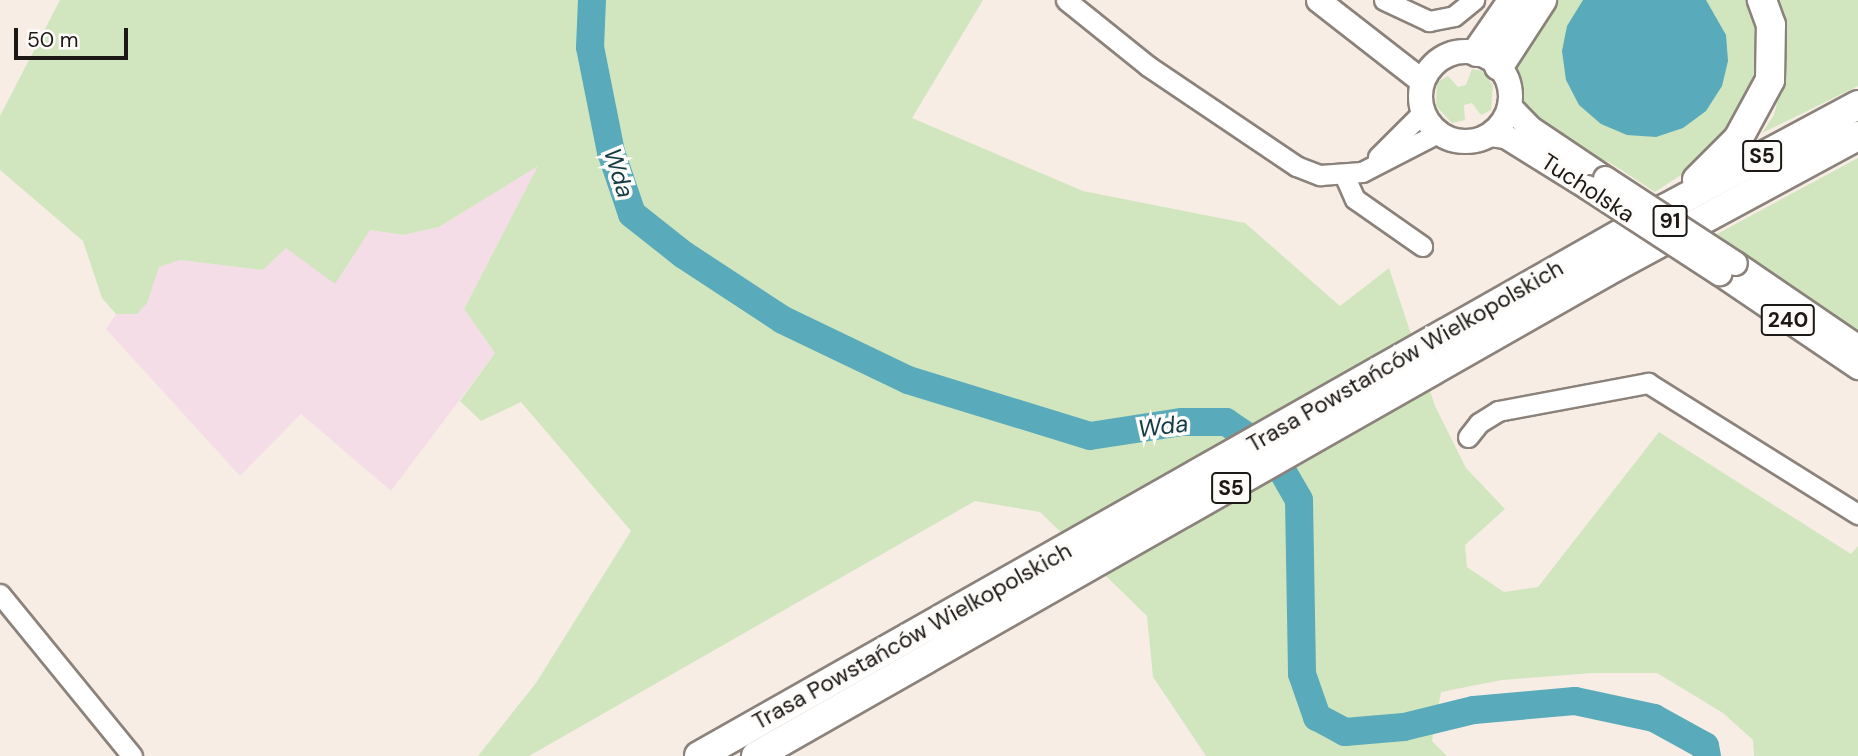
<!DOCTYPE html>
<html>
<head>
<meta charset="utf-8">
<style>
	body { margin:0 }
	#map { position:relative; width:1858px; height:756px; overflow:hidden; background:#f7ede5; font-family:"DM Sans",sans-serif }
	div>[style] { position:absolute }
	.commercial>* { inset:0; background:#f5dde8 }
	.green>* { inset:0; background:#d1e6bf }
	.water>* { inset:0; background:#59aabb }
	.river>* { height:28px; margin:-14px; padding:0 14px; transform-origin:14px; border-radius:14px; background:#59aabb }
	.roads { filter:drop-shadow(2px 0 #8b827b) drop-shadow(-2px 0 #8b827b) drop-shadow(0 2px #8b827b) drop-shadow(0 -2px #8b827b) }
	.minor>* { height:19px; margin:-9.5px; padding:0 9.5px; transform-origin:9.5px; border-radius:9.5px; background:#fff }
	.major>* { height:23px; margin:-11.5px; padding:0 11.5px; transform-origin:11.5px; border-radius:11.5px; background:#fff }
	.major>.ring { margin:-11.5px; padding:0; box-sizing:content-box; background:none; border:23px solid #fff; border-radius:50% }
	.highway>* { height:28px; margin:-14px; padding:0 14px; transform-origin:14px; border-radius:14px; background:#fff }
	.bridges { filter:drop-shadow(2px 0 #8b827b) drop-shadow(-2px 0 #8b827b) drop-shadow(0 2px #8b827b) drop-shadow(0 -2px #8b827b) }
	.major-bridge>* { height:23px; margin:-11.5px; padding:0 11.5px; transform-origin:11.5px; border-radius:11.5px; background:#fff }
	span { translate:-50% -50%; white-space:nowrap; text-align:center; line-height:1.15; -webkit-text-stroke:7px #fefcfa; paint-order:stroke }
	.shield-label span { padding:2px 5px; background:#fefcfa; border:2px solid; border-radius:5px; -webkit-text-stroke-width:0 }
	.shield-label { font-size:21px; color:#1b1815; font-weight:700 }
	.street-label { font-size:23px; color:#1b1815 }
	.water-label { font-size:24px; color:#153c44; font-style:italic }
	.scale { position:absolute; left:14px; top:28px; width:114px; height:32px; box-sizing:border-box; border:4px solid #1b1815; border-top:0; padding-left:9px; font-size:21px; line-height:24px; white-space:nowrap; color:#1b1815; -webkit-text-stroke:5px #fefcfa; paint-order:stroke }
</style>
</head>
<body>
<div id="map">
	<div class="commercial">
		<i style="clip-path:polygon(539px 165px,464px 309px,495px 353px,391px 491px,301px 414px,240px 476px,106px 329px,116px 314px,137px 314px,159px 267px,180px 260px,263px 270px,286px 248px,370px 230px,403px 235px,439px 227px)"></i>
	</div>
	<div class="green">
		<i style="clip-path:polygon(60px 0,983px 0,912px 118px,1083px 191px,1245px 223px,1340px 306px,1389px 268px,1435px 406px,1466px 468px,1505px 509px,1465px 545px,1467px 567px,1504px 592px,1538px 587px,1659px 432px,1851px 554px,1858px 546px,1858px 756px,1754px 756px,1753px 740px,1723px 713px,1657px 673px,1593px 673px,1502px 680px,1441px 692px,1432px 741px,1447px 756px,1206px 756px,1153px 677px,1147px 616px,1040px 512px,975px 501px,529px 756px,478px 756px,536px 683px,631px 531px,521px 402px,481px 421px,460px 401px,495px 353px,464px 309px,538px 166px,439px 227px,403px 235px,370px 230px,335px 284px,286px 248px,263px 270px,180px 260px,159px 267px,147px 303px,137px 314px,116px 314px,102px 298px,83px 241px,0 170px,0 116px)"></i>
		<i style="clip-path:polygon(1552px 0,1752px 0,1764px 63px,1752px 106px,1687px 171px,1655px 192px,1609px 162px,1581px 153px,1521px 110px,1516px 58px)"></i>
		<i style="clip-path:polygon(1775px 0,1858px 0,1858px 86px,1762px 133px,1774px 115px,1787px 63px)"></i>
		<i style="clip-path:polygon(1472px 69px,1482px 71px,1493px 85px,1491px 110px,1481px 115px,1472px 103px,1464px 105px,1465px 120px,1452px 123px,1436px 106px,1437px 82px,1448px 76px,1458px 87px,1466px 85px)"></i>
		<i style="clip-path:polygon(1858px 158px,1858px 337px,1770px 279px,1717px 234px)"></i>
	</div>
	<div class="water">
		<i style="clip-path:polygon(1583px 0,1706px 0,1726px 35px,1728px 61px,1722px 86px,1706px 111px,1683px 128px,1656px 137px,1627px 135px,1601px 124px,1579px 105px,1566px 80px,1562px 51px,1567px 26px)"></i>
	</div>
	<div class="river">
		<i style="left:592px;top:0;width:47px;rotate:92.4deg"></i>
		<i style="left:590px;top:47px;width:107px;rotate:78.7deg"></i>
		<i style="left:611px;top:152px;width:65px;rotate:71.3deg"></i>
		<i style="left:632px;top:214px;width:66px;rotate:38.3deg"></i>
		<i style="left:684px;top:255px;width:118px;rotate:33.3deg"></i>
		<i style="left:783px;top:320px;width:139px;rotate:25.6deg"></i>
		<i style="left:908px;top:380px;width:190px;rotate:17.1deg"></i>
		<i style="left:1090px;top:436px;width:93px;rotate:-8.7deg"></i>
		<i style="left:1182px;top:422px;width:44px"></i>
		<i style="left:1226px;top:422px;width:55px;rotate:34deg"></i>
		<i style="left:1272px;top:453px;width:54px;rotate:60.1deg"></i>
		<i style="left:1299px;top:500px;width:174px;rotate:89deg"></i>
		<i style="left:1302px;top:674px;width:46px;rotate:70.8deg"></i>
		<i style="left:1317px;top:717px;width:32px;rotate:28deg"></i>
		<i style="left:1345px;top:732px;width:59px;rotate:-4.8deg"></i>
		<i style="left:1404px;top:727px;width:72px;rotate:-13.7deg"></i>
		<i style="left:1474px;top:710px;width:101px;rotate:-5.1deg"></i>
		<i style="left:1575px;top:701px;width:81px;rotate:12.1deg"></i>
		<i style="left:1654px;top:718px;width:58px;rotate:28.8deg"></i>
		<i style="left:1705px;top:746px;width:10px;rotate:79deg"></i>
	</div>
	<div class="roads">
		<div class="minor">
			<i style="left:1066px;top:0;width:105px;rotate:38.8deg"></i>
			<i style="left:1148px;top:66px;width:179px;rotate:34deg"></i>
			<i style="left:1296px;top:166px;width:26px;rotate:21deg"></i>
			<i style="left:1320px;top:175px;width:42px;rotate:-4.1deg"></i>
			<i style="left:1362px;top:172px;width:85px;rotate:-27.2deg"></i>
			<i style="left:1384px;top:0;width:50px;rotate:25deg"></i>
			<i style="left:1429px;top:21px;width:25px;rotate:-11deg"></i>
			<i style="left:1454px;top:16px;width:26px;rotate:-39deg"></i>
			<i style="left:1378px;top:157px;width:62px;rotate:-45deg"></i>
			<i style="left:1345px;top:177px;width:24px;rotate:66deg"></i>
			<i style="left:1355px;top:199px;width:82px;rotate:35deg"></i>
			<i style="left:1468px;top:437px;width:18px;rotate:-52deg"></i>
			<i style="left:1479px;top:423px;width:22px;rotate:-32deg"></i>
			<i style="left:1498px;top:411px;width:153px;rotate:-10.6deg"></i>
			<i style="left:1648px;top:383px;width:248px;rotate:32deg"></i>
			<i style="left:0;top:594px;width:209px;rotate:50.8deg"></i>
		</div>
		<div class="major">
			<i style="left:1318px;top:0;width:132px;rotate:37.9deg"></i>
			<i class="ring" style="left:1420px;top:51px;width:67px;height:67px"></i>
			<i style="left:1509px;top:106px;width:29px;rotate:46deg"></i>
			<i style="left:1529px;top:127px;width:92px;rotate:33.9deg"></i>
			<i style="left:1490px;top:134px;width:15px;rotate:8deg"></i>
			<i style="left:1505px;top:136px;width:97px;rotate:31.9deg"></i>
			<i style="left:1735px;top:263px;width:149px;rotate:34.3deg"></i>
			<i style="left:1719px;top:273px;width:168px;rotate:34.1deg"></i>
		</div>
		<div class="highway">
			<i style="left:1477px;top:52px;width:63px;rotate:-55.3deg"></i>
			<i style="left:1499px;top:66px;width:79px;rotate:-56.9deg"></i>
			<i style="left:1697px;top:180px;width:58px;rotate:-45deg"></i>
			<i style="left:1738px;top:139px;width:67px;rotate:-61.5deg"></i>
			<i style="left:1770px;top:80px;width:55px;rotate:-89deg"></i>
			<i style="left:1771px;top:25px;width:27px;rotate:-110deg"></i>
			<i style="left:699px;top:756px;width:1111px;rotate:-29.54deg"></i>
			<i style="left:1666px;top:208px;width:218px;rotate:-28.2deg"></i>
			<i style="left:756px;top:756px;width:978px;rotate:-29.66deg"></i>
			<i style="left:1606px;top:272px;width:286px;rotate:-28.4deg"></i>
		</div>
	</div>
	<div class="bridges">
		<div class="major-bridge">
			<i style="left:1605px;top:178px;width:155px;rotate:33.2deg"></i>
			<i style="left:1587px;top:187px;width:158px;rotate:33.1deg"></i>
		</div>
	</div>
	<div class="shield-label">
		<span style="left:1762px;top:156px">S5</span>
		<span style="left:1670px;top:221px">91</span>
		<span style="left:1788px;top:320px">240</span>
		<span style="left:1231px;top:488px">S5</span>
	</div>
	<div class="street-label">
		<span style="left:1588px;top:188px;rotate:33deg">Tucholska</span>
		<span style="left:1405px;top:356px;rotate:-30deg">Trasa Powstańców Wielkopolskich</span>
		<span style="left:912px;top:636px;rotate:-29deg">Trasa Powstańców Wielkopolskich</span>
	</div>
	<div class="water-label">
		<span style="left:619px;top:173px;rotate:73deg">Wda</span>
		<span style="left:1163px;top:426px;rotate:-7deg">Wda</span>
	</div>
	<div class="scale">50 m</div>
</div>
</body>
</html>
